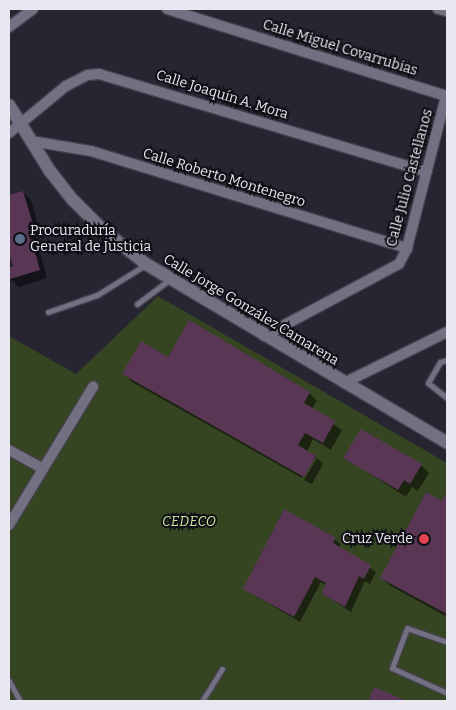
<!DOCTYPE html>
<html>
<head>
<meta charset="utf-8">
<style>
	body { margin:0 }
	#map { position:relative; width:456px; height:710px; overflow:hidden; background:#272532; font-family:Bitter,serif }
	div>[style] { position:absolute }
	.green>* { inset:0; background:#354521 }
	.shadow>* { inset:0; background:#0007 }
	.building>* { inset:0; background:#583654 }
	.roads { filter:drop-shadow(1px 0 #44424e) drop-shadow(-1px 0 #44424e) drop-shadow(0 1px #44424e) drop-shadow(0 -1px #44424e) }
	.service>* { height:5px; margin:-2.5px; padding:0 2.5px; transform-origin:2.5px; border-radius:2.5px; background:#737081 }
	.minor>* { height:10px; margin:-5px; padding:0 5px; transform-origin:5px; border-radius:5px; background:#737081 }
	.tertiary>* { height:12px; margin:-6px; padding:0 6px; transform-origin:6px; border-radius:6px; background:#737081 }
	.dots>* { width:14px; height:14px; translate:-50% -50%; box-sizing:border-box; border:2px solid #100f15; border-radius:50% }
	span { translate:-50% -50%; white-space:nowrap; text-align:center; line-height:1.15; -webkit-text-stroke:4px #100f15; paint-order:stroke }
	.street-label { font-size:14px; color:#e9e8f1 }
	.poi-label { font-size:14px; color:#e9e8f1 }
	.left { translate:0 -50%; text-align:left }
	.right { translate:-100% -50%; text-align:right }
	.park-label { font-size:14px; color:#c7e8a3; font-style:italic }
	.frame { position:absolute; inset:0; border:10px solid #e9e8f1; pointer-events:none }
</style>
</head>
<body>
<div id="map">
	<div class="green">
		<i style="clip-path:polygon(158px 296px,447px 463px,447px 701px,9px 701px,9px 336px,76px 374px)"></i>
	</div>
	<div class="shadow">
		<i style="clip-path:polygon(23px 192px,31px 200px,40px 232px,35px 234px,47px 278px,19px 287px,12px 280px,9px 284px,9px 258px,12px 268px,15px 267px,9px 246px,9px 196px)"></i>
		<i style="clip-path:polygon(169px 358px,309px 393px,317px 401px,312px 409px,342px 430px,331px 450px,313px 439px,307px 451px,316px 457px,302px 478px,132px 382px,124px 374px)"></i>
		<i style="clip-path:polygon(317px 458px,323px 464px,312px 484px,304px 480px)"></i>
		<i style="clip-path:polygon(345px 458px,421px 465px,429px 473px,418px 491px,412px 487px,406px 497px)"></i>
		<i style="clip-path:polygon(447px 495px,447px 617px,389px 585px,381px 577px)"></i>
		<i style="clip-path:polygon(335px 539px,341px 545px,339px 548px,376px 572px,370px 584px,365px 581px,351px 612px,323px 594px,326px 585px,321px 582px,300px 622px,244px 589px)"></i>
	</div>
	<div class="building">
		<i style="clip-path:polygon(23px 191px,33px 224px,28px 226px,40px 270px,10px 279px,9px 268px,13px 266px,9px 252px,9px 195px)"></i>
		<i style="clip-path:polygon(189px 320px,310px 392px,304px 403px,335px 421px,323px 443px,305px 433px,298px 445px,316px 456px,304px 477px,122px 374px,141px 341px,168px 357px)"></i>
		<i style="clip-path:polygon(361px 429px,422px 464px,410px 484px,404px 480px,398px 490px,343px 458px)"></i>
		<i style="clip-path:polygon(426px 492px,442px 501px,447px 492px,447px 614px,380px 578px)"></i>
		<i style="clip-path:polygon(284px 509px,336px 538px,333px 543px,371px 565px,364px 579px,359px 576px,345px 607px,322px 594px,326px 583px,315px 577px,294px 617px,243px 589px)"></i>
		<i style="clip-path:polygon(374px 687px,407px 701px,368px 701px)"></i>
	</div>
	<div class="roads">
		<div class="service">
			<i style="left:137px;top:304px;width:40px;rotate:-37deg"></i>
			<i style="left:48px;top:312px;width:52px;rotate:-19.1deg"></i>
			<i style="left:97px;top:295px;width:57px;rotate:-32deg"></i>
			<i style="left:447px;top:360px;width:7px;rotate:164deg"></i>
			<i style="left:440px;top:362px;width:24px;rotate:120deg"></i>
			<i style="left:428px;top:383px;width:24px;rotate:38deg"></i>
			<i style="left:447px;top:642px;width:42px;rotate:-160.7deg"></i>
			<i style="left:407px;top:628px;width:43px;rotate:110.6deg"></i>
			<i style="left:392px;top:668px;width:60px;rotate:24.4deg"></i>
			<i style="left:9px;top:681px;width:23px;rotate:61deg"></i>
			<i style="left:202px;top:701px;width:38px;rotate:-58deg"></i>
		</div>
		<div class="minor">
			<i style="left:167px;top:9px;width:293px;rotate:17.3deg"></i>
			<i style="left:438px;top:9px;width:9px;rotate:13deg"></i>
			<i style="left:9px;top:27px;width:30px;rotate:-37deg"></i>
			<i style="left:9px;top:133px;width:74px;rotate:-39.5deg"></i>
			<i style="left:66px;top:86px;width:25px;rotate:-27deg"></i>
			<i style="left:88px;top:75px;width:11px;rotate:-5deg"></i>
			<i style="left:99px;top:74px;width:342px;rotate:16.6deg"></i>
			<i style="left:31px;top:141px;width:61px;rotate:9.5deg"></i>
			<i style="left:91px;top:151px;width:331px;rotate:17.1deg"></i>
			<i style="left:264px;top:336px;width:153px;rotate:-28.1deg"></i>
			<i style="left:399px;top:264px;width:18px;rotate:-63deg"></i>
			<i style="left:407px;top:248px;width:157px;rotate:-75.6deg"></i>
			<i style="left:344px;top:383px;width:115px;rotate:-26.3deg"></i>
			<i style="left:9px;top:450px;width:38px;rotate:29deg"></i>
			<i style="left:9px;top:525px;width:162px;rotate:-58.7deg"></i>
		</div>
		<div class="tertiary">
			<i style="left:9px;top:105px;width:78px;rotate:58.2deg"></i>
			<i style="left:50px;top:171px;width:37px;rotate:52deg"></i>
			<i style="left:73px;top:200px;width:41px;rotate:45deg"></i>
			<i style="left:102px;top:229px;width:56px;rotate:38.5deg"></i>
			<i style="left:146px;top:264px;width:350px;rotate:30.7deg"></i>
		</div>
	</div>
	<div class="dots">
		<i style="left:20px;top:239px;background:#5c6f8a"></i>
		<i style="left:424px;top:539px;background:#e0444e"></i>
	</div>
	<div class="street-label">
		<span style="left:340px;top:48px;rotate:17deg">Calle Miguel Covarrubias</span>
		<span style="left:222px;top:95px;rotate:17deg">Calle Joaquín A. Mora</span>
		<span style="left:224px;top:178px;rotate:17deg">Calle Roberto Montenegro</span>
		<span style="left:410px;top:178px;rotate:-75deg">Calle Julio Castellanos</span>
		<span style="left:251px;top:310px;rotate:31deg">Calle Jorge González Camarena</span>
	</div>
	<div class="poi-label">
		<span class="left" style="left:30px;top:239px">Procuraduría<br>General de Justicia</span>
		<span class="right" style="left:413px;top:539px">Cruz Verde</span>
	</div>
	<div class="park-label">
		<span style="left:189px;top:522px">CEDECO</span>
	</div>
	<div class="frame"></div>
</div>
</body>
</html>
